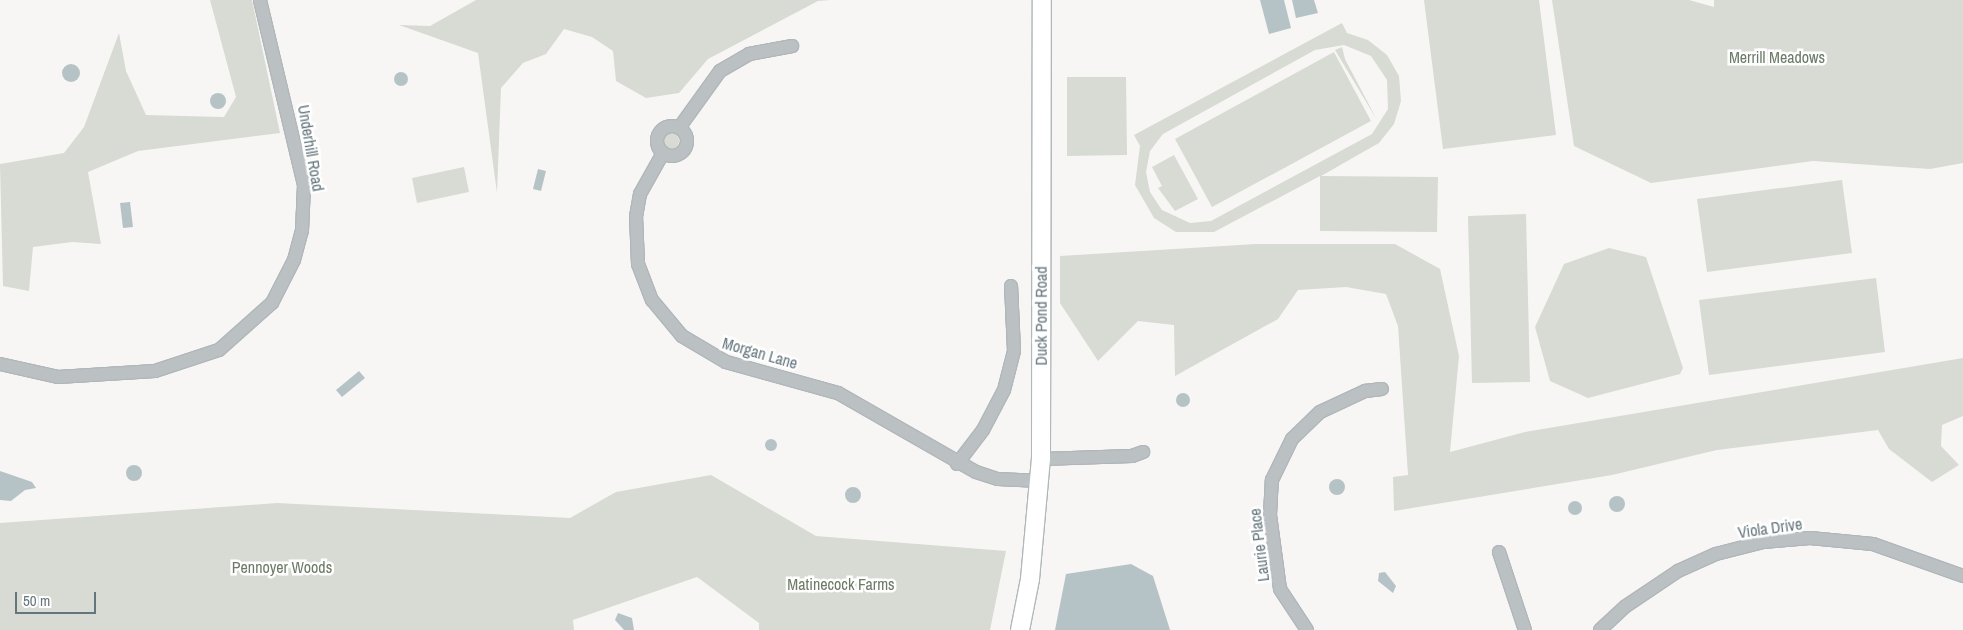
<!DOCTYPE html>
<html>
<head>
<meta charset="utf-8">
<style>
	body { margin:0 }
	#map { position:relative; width:1963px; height:630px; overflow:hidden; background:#f7f6f4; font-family:"Archivo Narrow",sans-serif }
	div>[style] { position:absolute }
	.green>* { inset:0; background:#d7dbd3 }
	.round { border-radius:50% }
	.water>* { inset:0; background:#b6c3c6 }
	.roads { filter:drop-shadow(1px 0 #b0b7ba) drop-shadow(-1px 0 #b0b7ba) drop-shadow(0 1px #b0b7ba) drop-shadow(0 -1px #b0b7ba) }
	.street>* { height:12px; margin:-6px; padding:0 6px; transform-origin:6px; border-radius:6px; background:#bbc1c3 }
	.street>.ring { margin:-6px; padding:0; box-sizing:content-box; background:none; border:12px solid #bbc1c3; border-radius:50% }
	.secondary>* { height:18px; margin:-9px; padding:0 9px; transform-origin:9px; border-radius:9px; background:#fff }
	span { translate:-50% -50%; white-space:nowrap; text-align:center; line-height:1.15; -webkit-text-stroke:5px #fff; paint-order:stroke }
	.park-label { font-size:16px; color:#6c7a66 }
	.street-label { font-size:16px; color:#64757d }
	.scale { position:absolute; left:15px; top:592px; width:81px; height:22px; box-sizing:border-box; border:2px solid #64757d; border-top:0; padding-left:6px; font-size:15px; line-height:18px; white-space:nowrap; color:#64757d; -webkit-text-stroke:4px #fff; paint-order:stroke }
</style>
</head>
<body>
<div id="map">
	<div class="green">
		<i style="clip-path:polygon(210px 0,252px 0,280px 133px,138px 151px,88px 172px,101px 244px,72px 242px,33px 247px,29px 291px,3px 286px,0 164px,64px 153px,84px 127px,119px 33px,126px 71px,146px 115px,224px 117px,236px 97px)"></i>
		<i style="clip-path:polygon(476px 0,830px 0,818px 1px,708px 59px,679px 93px,646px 98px,616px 81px,613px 51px,592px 37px,564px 29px,546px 54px,523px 63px,501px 88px,497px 193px,478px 53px,399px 25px,430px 26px)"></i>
		<i style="clip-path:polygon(1424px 0,1539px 0,1556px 135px,1443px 149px)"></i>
		<i style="clip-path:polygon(1552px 0,1689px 0,1714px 7px,1714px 0,1963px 0,1963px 163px,1930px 169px,1813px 161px,1651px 183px,1574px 146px)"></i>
		<i style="clip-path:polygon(evenodd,1342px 23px,1347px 33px,1368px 40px,1387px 55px,1399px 76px,1401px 101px,1394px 124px,1379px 143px,1321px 176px,1438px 177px,1437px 232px,1320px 231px,1320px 176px,1214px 232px,1176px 232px,1154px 218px,1135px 185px,1140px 146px,1134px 135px,1342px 23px,1344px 45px,1371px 56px,1387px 80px,1388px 109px,1372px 134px,1211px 221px,1190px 223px,1162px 210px,1150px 192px,1146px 172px,1150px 151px,1163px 134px,1315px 50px,1344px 45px)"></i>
		<i style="clip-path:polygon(1342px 47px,1345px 59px,1377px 120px,1335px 50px)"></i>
		<i style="clip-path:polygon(1334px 52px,1371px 121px,1212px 207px,1175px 139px)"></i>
		<i style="clip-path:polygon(1067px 77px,1126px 77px,1127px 155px,1067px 156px)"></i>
		<i class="round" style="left:663px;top:133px;width:16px;height:16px"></i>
		<i style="clip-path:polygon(1174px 155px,1198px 199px,1175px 211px,1158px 188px,1162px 186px,1152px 167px)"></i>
		<i style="clip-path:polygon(464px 167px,469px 192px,417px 203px,412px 178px)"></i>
		<i style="clip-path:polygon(1842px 180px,1852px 253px,1707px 272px,1697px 199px)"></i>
		<i style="clip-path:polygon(1526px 214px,1530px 382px,1472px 383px,1468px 216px)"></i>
		<i style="clip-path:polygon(1256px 244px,1395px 244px,1440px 269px,1459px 356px,1450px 452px,1525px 432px,1963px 358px,1963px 416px,1942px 425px,1941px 446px,1959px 465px,1932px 482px,1889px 449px,1878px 430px,1717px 450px,1612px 475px,1394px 511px,1393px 477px,1408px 475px,1398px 326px,1386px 294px,1346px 287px,1298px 290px,1278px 319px,1175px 376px,1174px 325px,1138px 321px,1098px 361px,1060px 303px,1060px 256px)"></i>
		<i style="clip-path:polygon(1609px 248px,1646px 257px,1683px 368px,1680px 374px,1588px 398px,1550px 381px,1535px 327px,1564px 264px)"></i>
		<i style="clip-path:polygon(1876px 278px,1885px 352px,1709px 375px,1699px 300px)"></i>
		<i style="clip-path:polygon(711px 475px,816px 536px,1006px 551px,990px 630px,759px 630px,759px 623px,697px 577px,573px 620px,574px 630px,0 630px,0 523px,277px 503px,570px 518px,616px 492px)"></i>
	</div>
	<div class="water">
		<i style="clip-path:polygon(1260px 0,1284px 0,1291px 28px,1269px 34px)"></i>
		<i style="clip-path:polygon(1292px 0,1314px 0,1318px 13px,1296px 18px)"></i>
		<i class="round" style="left:62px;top:64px;width:18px;height:18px"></i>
		<i class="round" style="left:394px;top:72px;width:14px;height:14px"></i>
		<i class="round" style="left:210px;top:93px;width:16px;height:16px"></i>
		<i style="clip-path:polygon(538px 169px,546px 171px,541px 191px,533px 189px)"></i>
		<i style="clip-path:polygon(130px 202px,133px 227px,123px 228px,120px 203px)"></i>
		<i style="clip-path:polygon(359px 371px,365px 378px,342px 397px,336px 390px)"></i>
		<i class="round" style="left:1176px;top:393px;width:14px;height:14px"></i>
		<i class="round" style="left:765px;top:439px;width:12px;height:12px"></i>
		<i class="round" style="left:126px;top:465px;width:16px;height:16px"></i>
		<i style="clip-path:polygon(0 471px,32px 482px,36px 488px,25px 490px,11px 501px,0 500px)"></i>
		<i class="round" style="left:1329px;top:479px;width:16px;height:16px"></i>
		<i class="round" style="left:845px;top:487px;width:16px;height:16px"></i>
		<i class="round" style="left:1609px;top:496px;width:16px;height:16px"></i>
		<i class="round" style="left:1568px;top:501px;width:14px;height:14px"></i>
		<i style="clip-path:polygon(1131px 564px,1153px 576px,1170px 630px,1055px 630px,1066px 574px)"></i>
		<i style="clip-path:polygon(1385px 572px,1396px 586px,1393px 593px,1378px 581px,1379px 573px)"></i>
		<i style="clip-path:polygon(618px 613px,632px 618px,634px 630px,624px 630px,615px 620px)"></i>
	</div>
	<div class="roads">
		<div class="street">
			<i class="ring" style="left:657px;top:126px;width:18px;height:18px"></i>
			<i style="left:679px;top:128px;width:70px;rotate:-54.3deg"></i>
			<i style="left:720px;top:71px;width:34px;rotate:-30deg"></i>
			<i style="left:749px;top:54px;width:44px;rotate:-10.5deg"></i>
			<i style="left:663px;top:153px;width:47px;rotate:119.3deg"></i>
			<i style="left:640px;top:194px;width:22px;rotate:100deg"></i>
			<i style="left:636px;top:216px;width:48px;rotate:87.6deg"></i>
			<i style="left:638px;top:264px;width:39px;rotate:69deg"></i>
			<i style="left:652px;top:300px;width:47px;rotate:50.2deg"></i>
			<i style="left:682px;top:336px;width:51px;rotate:30.6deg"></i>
			<i style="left:726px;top:362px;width:116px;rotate:15.5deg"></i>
			<i style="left:838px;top:393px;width:159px;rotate:29.8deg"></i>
			<i style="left:976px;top:472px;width:23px;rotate:18deg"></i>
			<i style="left:998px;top:479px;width:42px;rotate:2.7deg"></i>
			<i style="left:0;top:364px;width:59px;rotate:12.6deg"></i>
			<i style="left:58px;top:377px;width:97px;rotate:-3.5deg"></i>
			<i style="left:155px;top:371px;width:67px;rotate:-18.2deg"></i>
			<i style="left:219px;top:350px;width:71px;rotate:-41.6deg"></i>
			<i style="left:272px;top:303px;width:48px;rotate:-62.9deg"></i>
			<i style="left:294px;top:260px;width:30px;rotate:-75deg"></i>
			<i style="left:302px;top:231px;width:46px;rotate:-87.5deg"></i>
			<i style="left:304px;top:185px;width:190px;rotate:-103.4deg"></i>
			<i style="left:1041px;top:459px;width:91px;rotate:-1.9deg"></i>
			<i style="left:1132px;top:456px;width:12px;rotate:-20deg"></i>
			<i style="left:957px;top:464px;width:43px;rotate:-52.6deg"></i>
			<i style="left:983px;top:430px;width:45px;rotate:-62.3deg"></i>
			<i style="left:1004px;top:390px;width:40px;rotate:-75.6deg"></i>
			<i style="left:1014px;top:351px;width:65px;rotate:-92.6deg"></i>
			<i style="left:1499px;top:552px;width:82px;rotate:71.6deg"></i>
			<i style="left:1307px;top:630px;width:49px;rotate:-123.4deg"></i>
			<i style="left:1280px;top:589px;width:75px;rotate:-97.7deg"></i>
			<i style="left:1270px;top:515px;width:35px;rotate:-87deg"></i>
			<i style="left:1272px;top:480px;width:46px;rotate:-64deg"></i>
			<i style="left:1292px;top:439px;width:39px;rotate:-44deg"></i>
			<i style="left:1320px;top:412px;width:50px;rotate:-25deg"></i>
			<i style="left:1365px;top:391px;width:17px;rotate:-7deg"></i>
			<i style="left:1600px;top:630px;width:35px;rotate:-43deg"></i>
			<i style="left:1626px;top:606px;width:63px;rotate:-33.9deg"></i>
			<i style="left:1678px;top:571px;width:42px;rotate:-24.1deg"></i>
			<i style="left:1716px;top:554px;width:49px;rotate:-14.3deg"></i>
			<i style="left:1763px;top:542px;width:47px;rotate:-4.9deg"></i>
			<i style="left:1810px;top:538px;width:63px;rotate:5.4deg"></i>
			<i style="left:1873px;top:544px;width:96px;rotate:19.6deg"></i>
		</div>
		<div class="secondary">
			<i style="left:1020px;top:630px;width:52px;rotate:-78.9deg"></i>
			<i style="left:1030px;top:579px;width:121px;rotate:-84.8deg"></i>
			<i style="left:1041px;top:459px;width:459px;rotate:-89.9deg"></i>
		</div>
	</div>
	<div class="park-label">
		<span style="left:1777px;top:57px">Merrill Meadows</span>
		<span style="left:282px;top:567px">Pennoyer Woods</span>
		<span style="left:841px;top:584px">Matinecock Farms</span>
	</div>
	<div class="street-label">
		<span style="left:311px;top:148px;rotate:80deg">Underhill Road</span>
		<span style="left:1041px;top:316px;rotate:-90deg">Duck Pond Road</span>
		<span style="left:760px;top:353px;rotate:16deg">Morgan Lane</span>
		<span style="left:1770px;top:528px;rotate:-8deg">Viola Drive</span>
		<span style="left:1259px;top:545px;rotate:-97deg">Laurie Place</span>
	</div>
	<div class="scale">50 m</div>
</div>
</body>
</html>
